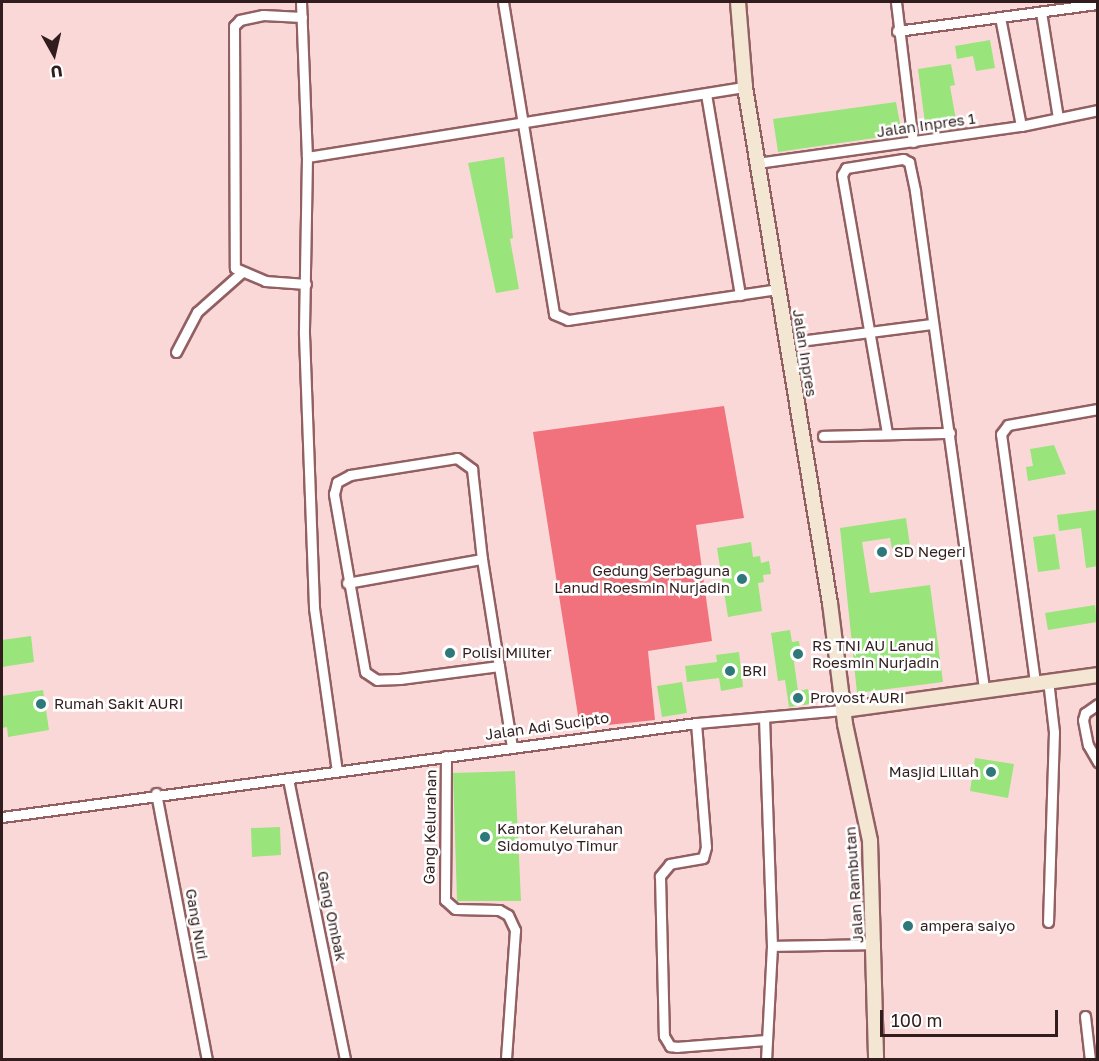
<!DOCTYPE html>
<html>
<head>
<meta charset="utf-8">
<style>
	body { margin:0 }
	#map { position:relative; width:1099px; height:1061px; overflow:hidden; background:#fbd8d8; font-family:"Golos Text",sans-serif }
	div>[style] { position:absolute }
	.forest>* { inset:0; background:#f1727c }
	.building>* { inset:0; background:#99e47b }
	.roads { filter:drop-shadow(2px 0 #926062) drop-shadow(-2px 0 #926062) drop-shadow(0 2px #926062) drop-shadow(0 -2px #926062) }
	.minor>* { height:9px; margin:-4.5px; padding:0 4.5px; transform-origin:4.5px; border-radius:4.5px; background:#fff }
	.secondary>* { height:14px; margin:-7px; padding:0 7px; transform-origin:7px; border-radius:7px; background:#f3e6d3 }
	.dots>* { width:16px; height:16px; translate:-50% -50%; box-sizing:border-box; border:3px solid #fff; border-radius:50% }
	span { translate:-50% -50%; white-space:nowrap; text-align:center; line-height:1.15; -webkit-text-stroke:5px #fff; paint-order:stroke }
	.street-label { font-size:15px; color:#321d1e }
	.poi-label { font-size:15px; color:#321d1e }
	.left { translate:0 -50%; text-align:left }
	.right { translate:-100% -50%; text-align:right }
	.frame { position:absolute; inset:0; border:3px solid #321d1e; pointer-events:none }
	.north { position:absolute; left:24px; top:24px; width:60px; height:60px; -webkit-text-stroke:4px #fff; paint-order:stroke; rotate:172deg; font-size:16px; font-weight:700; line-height:24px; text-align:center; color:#321d1e }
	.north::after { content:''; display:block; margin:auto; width:21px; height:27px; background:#321d1e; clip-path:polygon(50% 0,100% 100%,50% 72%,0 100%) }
	.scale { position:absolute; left:880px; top:1010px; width:178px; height:27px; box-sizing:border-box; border:3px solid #321d1e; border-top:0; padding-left:8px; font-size:18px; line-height:21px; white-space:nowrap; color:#321d1e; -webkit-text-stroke:4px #fff; paint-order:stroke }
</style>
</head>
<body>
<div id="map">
	<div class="forest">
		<i style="clip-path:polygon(724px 406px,744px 518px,696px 525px,712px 641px,648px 651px,655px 720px,580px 728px,533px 432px)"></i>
	</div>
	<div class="building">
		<i style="clip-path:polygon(990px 40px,995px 68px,976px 71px,973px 56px,957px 59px,955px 46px)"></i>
		<i style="clip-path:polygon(951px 64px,955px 85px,950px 86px,957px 126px,926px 131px,918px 69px)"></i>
		<i style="clip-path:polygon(896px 102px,902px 134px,778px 152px,773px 119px)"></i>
		<i style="clip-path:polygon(504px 157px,513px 238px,510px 239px,519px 289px,496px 293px,468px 163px)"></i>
		<i style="clip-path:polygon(1054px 445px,1066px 474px,1028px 481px,1026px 467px,1033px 466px,1030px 449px)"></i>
		<i style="clip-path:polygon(1096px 510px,1098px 566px,1086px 568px,1081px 528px,1059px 531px,1057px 515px)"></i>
		<i style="clip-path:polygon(906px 518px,910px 546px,892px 549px,890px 538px,862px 542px,870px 593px,930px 585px,943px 682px,857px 693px,840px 528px)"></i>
		<i style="clip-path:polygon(1055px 534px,1060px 569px,1038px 572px,1033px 537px)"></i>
		<i style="clip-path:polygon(751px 542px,753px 557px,760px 556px,761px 563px,769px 561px,771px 574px,763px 575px,764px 582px,758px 583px,762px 611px,728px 617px,717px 548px)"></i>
		<i style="clip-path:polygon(1095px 605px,1097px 622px,1048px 630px,1045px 613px)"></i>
		<i style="clip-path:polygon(790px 630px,792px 642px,799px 641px,802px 661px,794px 662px,798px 691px,808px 689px,810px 704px,789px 707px,785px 680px,778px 681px,771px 633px)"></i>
		<i style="clip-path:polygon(31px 636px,34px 662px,2px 667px,2px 640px)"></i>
		<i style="clip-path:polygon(739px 652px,743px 687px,721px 691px,719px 678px,687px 682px,685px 666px,717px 662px,716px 655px)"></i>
		<i style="clip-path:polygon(682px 682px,687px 713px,662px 717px,657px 686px)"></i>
		<i style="clip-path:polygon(43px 690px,49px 730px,8px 737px,7px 727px,2px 728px,2px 696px)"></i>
		<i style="clip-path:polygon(975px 758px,1014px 764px,1008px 798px,970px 791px)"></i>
		<i style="clip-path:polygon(515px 771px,521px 901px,457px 901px,453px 773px)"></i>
		<i style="clip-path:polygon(280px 827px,281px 855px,252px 857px,251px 828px)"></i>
	</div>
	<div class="roads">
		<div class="minor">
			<i style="left:301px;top:2px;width:155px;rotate:87.8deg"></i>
			<i style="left:307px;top:157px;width:177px;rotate:91deg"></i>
			<i style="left:304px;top:334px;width:274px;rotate:87.9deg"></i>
			<i style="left:314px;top:608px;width:165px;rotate:82deg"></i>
			<i style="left:503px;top:2px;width:316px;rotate:80.7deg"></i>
			<i style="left:554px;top:314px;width:15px;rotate:23deg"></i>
			<i style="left:568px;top:320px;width:212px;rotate:-8.4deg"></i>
			<i style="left:896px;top:2px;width:141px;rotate:83.1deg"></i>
			<i style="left:1041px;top:12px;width:107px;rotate:80.9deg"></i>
			<i style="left:302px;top:17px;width:39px;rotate:-177deg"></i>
			<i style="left:263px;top:15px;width:24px;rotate:168deg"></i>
			<i style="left:240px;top:20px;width:8px;rotate:135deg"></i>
			<i style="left:234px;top:26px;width:242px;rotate:89.8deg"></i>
			<i style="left:235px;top:268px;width:33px;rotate:23deg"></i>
			<i style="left:265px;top:281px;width:41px;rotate:4.2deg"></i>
			<i style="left:1000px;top:17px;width:111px;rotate:79.1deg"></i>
			<i style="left:897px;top:31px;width:203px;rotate:-7.7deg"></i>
			<i style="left:706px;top:94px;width:204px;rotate:80.4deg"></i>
			<i style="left:307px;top:157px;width:444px;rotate:-9.1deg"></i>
			<i style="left:757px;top:163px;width:267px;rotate:-8deg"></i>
			<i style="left:1021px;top:126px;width:79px;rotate:-11.7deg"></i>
			<i style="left:808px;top:340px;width:124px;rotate:-7.4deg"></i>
			<i style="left:176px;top:352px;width:45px;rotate:-62.3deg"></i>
			<i style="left:197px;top:312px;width:59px;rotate:-41.6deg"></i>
			<i style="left:887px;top:433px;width:262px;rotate:-99.9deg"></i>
			<i style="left:842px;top:175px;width:8px;rotate:-60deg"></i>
			<i style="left:846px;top:168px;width:58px;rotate:-9deg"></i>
			<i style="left:903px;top:159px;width:7px;rotate:27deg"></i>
			<i style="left:909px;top:162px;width:30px;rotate:78deg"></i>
			<i style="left:915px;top:191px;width:502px;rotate:82.1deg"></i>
			<i style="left:823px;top:436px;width:127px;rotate:-1.4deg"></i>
			<i style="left:347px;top:583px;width:137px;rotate:-10.1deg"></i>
			<i style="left:499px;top:666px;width:100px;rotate:172.5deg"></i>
			<i style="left:400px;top:679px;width:23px;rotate:178deg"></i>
			<i style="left:377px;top:680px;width:14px;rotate:-146deg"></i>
			<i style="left:365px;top:672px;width:181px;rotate:-99.9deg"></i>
			<i style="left:334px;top:494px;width:12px;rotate:-76deg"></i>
			<i style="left:337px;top:482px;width:15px;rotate:-28deg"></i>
			<i style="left:350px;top:475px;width:108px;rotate:-9deg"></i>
			<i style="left:457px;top:458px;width:19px;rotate:36deg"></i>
			<i style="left:472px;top:469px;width:91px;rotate:83.7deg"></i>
			<i style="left:482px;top:559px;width:108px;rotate:81deg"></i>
			<i style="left:499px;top:666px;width:82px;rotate:80.9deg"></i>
			<i style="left:1048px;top:680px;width:52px;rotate:83.4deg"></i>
			<i style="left:1054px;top:732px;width:190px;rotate:91.8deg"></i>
			<i style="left:1035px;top:682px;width:250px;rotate:-97.8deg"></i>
			<i style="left:1001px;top:434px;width:11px;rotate:-52deg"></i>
			<i style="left:1008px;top:425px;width:91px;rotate:-10.1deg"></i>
			<i style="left:1098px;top:704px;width:16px;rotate:145deg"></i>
			<i style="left:1085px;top:713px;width:7px;rotate:106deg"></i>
			<i style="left:1083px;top:720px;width:25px;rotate:79deg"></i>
			<i style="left:1088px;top:745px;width:20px;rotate:60deg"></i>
			<i style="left:764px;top:717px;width:229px;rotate:88deg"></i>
			<i style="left:772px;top:946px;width:114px;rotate:93deg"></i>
			<i style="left:696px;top:723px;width:124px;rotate:85.4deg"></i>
			<i style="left:706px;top:847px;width:11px;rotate:105deg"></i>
			<i style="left:703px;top:858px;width:34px;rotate:170deg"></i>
			<i style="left:670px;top:864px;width:16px;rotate:130deg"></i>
			<i style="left:660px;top:876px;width:160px;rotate:88.6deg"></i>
			<i style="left:664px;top:1036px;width:12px;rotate:59deg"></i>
			<i style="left:670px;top:1046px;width:7px;rotate:8deg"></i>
			<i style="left:677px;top:1047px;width:88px;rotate:-4.5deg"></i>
			<i style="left:446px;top:756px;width:144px;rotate:90.4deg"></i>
			<i style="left:445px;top:900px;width:13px;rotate:42deg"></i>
			<i style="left:455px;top:909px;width:44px;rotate:1.3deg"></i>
			<i style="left:499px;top:910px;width:10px;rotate:29deg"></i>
			<i style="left:508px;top:915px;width:17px;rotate:65deg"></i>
			<i style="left:515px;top:930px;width:130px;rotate:94deg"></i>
			<i style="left:288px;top:779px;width:287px;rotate:78.5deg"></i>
			<i style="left:156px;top:793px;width:272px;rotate:79.2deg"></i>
			<i style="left:2px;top:817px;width:700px;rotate:-7.71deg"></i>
			<i style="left:696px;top:723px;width:148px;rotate:-5.1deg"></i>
			<i style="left:772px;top:946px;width:103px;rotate:-1.1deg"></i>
			<i style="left:1085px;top:1016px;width:44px;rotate:83.5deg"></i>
		</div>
		<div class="secondary">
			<i style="left:738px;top:2px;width:85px;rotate:85.3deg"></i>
			<i style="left:745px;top:87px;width:523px;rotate:80.65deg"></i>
			<i style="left:830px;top:603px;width:122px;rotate:82.9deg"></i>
			<i style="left:845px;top:724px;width:120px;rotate:77.9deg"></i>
			<i style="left:870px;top:841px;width:219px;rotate:88.4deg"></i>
			<i style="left:843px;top:710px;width:257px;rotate:-7.8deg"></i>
		</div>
	</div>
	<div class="dots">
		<i style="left:882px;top:552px;background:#2e7879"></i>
		<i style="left:742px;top:579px;background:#2e7879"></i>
		<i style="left:450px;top:653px;background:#2e7879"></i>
		<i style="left:798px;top:654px;background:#2e7879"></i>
		<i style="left:730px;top:671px;background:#2e7879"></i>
		<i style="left:798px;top:698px;background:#2e7879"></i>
		<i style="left:41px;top:704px;background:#2e7879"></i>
		<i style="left:991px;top:772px;background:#2e7879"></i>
		<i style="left:485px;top:837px;background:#2e7879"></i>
		<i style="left:908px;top:926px;background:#2e7879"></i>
	</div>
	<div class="street-label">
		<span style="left:926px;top:125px;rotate:-8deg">Jalan Inpres 1</span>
		<span style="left:805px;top:353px;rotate:81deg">Jalan Inpres</span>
		<span style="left:547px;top:726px;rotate:-8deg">Jalan Adi Sucipto</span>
		<span style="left:430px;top:827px;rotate:-89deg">Gang Kelurahan</span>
		<span style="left:854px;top:885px;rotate:-94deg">Jalan Rambutan</span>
		<span style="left:332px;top:916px;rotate:78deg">Gang Ombak</span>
		<span style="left:197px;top:924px;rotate:80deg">Gang Nuri</span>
	</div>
	<div class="poi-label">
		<span class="left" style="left:894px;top:552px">SD Negeri</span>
		<span class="right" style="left:730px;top:579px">Gedung Serbaguna<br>Lanud Roesmin Nurjadin</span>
		<span class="left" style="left:812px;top:654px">RS TNI AU Lanud<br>Roesmin Nurjadin</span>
		<span class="left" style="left:462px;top:653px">Polisi Militer</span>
		<span class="left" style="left:742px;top:671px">BRI</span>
		<span class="left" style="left:810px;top:698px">Provost AURI</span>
		<span class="left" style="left:54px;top:704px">Rumah Sakit AURI</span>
		<span class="right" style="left:979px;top:772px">Masjid Lillah</span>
		<span class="left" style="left:497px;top:837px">Kantor Kelurahan<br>Sidomulyo Timur</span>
		<span class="left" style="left:920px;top:926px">ampera saiyo</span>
	</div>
	<div class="frame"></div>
	<div class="north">U</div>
	<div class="scale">100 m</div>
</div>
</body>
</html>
